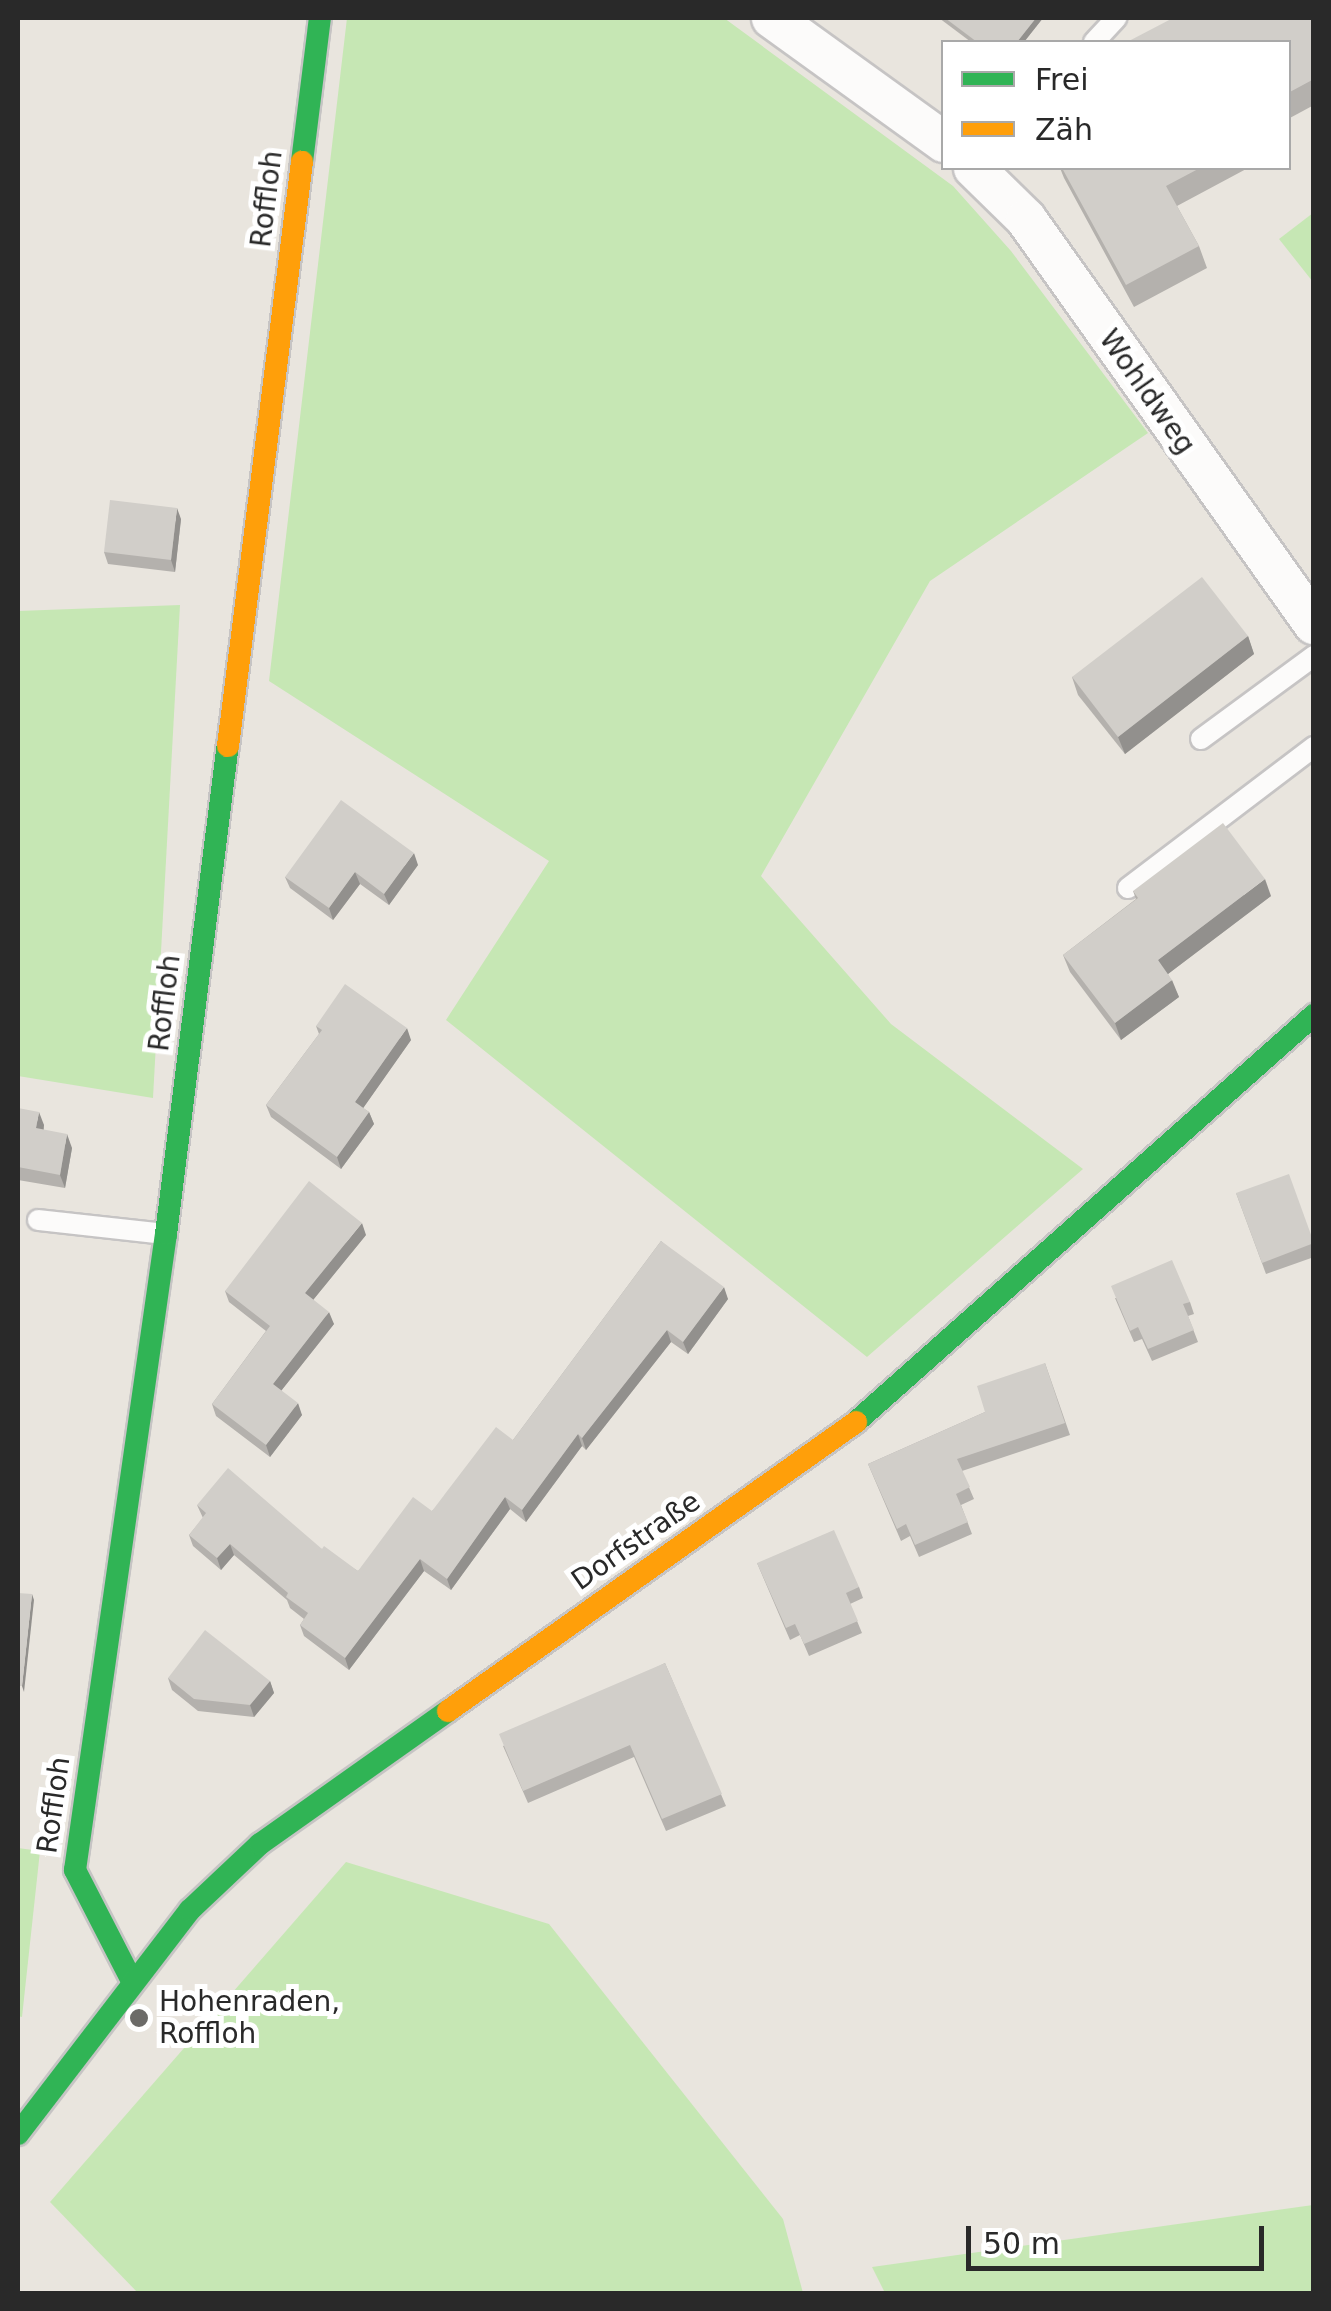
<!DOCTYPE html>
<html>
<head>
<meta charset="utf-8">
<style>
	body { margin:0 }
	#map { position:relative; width:1331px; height:2311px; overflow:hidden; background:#e9e5de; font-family:"DejaVu Sans",sans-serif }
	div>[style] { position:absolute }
	.green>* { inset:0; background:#c6e7b4 }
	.roads { filter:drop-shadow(2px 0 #c6c4c4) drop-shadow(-2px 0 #c6c4c4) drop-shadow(0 2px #c6c4c4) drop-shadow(0 -2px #c6c4c4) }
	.lane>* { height:20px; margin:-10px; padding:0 10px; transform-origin:10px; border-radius:10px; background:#fcfbfa }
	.street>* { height:40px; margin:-20px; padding:0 20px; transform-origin:20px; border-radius:20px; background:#fcfbfa }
	.fast>* { height:22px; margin:-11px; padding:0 11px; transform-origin:11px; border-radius:11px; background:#30b455 }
	.slow>* { height:22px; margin:-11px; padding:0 11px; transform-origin:11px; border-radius:11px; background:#ff9f0a }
	.wall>* { inset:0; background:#b4b1ad }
	.shaded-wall>* { inset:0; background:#92908d }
	.building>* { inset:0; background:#d1cec9 }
	.dots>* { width:28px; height:28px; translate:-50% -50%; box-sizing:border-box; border:5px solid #fff; border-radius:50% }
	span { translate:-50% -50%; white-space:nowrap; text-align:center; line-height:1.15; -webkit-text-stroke:10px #fff; paint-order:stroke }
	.street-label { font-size:28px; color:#292929 }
	.poi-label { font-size:28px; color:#292929 }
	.left { translate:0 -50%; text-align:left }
	.frame { position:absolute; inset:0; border:20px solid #292929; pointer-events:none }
	.legend { position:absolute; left:941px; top:40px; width:350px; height:130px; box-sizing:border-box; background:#fff; border:2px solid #a9a9a9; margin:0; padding:12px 18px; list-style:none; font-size:30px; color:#292929 }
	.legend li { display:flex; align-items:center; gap:20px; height:50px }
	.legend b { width:50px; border:2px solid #a9a9a9 }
	.scale { position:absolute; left:966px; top:2226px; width:298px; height:45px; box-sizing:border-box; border:5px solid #292929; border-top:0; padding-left:12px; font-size:30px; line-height:35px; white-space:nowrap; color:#292929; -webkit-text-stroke:8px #fff; paint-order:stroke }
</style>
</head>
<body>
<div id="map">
	<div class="green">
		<i style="clip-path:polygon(347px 18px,724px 18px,953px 186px,1011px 251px,1148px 433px,930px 581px,761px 876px,891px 1024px,1083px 1169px,867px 1357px,446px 1020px,549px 861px,269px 681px)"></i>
		<i style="clip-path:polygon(1313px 213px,1313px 282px,1279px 239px)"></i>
		<i style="clip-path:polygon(180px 605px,153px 1098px,18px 1076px,18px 611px)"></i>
		<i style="clip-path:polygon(18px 1848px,40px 1851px,22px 2017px,18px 2016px)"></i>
		<i style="clip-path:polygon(346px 1862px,549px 1924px,783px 2219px,803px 2293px,138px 2293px,50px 2202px)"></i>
		<i style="clip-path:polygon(1313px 2205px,1313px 2293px,885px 2293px,872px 2267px)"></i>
	</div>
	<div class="roads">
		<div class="lane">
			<i style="left:1094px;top:42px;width:33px;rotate:-47deg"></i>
			<i style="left:1201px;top:739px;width:140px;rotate:-36.3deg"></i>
			<i style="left:1128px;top:888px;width:233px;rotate:-37.2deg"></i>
			<i style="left:38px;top:1220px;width:127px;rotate:6.3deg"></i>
		</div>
		<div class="street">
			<i style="left:772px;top:18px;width:212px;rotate:35.8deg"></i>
			<i style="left:974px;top:168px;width:73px;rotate:44.4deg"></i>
			<i style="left:1026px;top:219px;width:497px;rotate:54.6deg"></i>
		</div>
		<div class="fast">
			<i style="left:302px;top:162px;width:145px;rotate:-82.9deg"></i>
			<i style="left:856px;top:1422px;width:613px;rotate:-41.63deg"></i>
			<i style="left:132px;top:1981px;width:125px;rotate:-117.2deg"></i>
			<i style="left:75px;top:1870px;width:642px;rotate:-81.86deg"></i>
			<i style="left:166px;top:1234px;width:492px;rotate:-82.8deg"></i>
			<i style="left:18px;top:2134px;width:282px;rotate:-52.5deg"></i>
			<i style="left:190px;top:1910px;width:96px;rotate:-43.3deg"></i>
			<i style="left:260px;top:1844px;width:230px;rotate:-35.3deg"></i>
		</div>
		<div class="slow">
			<i style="left:228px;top:746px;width:589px;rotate:-82.78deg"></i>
			<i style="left:448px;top:1711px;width:500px;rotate:-35.3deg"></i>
		</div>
	</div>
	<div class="wall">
		<i style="clip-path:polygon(939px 18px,1043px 18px,1024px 42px,971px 42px)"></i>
		<i style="clip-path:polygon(1314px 18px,1314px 105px,1288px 119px,1288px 42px)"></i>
		<i style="clip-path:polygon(1060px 168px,1248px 168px,1177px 206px,1199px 246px,1207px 268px,1134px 307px,1064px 178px)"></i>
		<i style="clip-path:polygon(181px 519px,175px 572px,108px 564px,104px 552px)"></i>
		<i style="clip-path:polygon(1248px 636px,1254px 654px,1125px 754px,1078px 695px,1072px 677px)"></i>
		<i style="clip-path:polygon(418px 865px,389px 905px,360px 884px,333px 920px,290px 888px,285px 877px)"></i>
		<i style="clip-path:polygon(1133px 891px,1271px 896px,1168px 974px,1179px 997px,1121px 1040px,1070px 972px,1063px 955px,1136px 899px)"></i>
		<i style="clip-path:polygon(316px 1026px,411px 1040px,363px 1108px,369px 1112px,374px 1124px,341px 1169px,271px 1117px,266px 1105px,319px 1034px)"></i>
		<i style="clip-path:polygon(18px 1108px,44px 1125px,44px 1130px,72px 1148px,65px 1188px,18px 1180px)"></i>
		<i style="clip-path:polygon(1236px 1193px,1314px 1241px,1314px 1257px,1266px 1274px)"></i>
		<i style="clip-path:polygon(366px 1235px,313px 1300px,334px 1324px,281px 1391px,302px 1415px,270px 1457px,216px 1416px,212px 1404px,266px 1331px,229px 1302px,225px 1291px)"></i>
		<i style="clip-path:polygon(661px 1241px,728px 1299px,688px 1354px,671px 1342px,586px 1450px,582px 1446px,526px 1522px,510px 1509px,451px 1590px,424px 1571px,349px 1670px,304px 1636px,300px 1625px,304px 1619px,290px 1608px,287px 1600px,234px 1555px,221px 1570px,193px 1546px,189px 1535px,203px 1518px,197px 1505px,322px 1549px,358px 1571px,432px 1511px,513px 1440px)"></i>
		<i style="clip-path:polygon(1115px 1298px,1190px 1302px,1194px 1314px,1188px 1316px,1198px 1342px,1152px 1361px,1142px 1339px,1134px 1342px)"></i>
		<i style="clip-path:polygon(1045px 1363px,1070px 1435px,962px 1471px,974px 1499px,961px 1505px,972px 1534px,919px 1557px,910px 1536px,901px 1541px,868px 1464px,985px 1412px)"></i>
		<i style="clip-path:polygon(757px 1563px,859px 1587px,863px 1598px,850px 1604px,862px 1633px,809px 1656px,800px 1635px,790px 1640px)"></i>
		<i style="clip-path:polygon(665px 1663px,726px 1806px,666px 1831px,634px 1757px,528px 1803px,503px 1746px)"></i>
		<i style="clip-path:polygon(168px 1678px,270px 1681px,274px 1693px,254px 1717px,198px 1711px,172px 1690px)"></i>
	</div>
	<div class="shaded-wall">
		<i style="clip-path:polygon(1036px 18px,1043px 18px,1024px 42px,1017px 42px)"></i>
		<i style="clip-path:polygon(177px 508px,181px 519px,175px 572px,171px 560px)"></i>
		<i style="clip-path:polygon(1248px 636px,1254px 654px,1125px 754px,1118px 737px)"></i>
		<i style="clip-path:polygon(414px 853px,418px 865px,389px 905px,384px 894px)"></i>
		<i style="clip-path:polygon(355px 872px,360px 884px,333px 920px,329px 908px)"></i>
		<i style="clip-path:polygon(1265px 879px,1271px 896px,1164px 977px,1158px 960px)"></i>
		<i style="clip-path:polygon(1172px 980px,1179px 997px,1121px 1040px,1115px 1023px)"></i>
		<i style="clip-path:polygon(407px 1028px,411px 1040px,359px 1114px,355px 1102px)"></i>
		<i style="clip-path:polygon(39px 1112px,44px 1125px,41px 1142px,36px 1128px)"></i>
		<i style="clip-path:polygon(369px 1112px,374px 1124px,341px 1169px,337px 1157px)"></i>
		<i style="clip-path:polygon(67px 1134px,72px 1148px,65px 1188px,60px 1175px)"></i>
		<i style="clip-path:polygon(362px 1223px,366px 1235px,309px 1305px,305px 1293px)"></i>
		<i style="clip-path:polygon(724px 1287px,728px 1299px,688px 1354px,683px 1342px)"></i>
		<i style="clip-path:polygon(329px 1312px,334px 1324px,277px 1396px,273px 1384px)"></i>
		<i style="clip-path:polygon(667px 1330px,671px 1342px,586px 1450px,582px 1438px)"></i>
		<i style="clip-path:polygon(298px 1403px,302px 1415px,270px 1457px,266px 1445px)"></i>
		<i style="clip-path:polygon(578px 1434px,582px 1446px,526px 1522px,522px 1510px)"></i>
		<i style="clip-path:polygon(505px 1497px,510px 1509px,451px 1590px,447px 1579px)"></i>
		<i style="clip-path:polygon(230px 1544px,234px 1555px,221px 1570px,217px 1558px)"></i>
		<i style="clip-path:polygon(420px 1559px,424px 1571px,349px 1670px,345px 1658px)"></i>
		<i style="clip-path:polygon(32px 1594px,34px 1600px,24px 1692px,22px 1686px)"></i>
		<i style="clip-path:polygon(270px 1681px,274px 1693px,254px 1717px,250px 1705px)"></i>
	</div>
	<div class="building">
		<i style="clip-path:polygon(945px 18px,1036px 18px,1017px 42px,977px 42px)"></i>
		<i style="clip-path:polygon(1173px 18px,1314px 18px,1314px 79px,1288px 93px,1288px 42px,1127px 42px)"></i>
		<i style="clip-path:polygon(1062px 168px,1200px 168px,1166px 186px,1199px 246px,1126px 285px)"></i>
		<i style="clip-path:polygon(110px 500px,177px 508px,171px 560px,104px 552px)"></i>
		<i style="clip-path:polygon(1202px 577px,1248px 636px,1118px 737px,1072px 677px)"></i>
		<i style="clip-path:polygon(341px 800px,414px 853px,384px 894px,355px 872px,329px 908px,285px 877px)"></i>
		<i style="clip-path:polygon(1223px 823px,1265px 879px,1158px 960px,1172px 980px,1115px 1023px,1063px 955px,1138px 898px,1133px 891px)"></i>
		<i style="clip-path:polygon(345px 984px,407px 1028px,355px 1102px,369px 1112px,337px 1157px,266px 1105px,322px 1030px,316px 1026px)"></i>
		<i style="clip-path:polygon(18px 1108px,39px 1112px,36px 1128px,67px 1134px,60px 1175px,18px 1167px)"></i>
		<i style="clip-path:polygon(1289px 1174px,1314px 1243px,1262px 1263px,1236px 1193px)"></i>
		<i style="clip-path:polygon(309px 1181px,362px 1223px,305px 1293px,329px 1312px,273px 1384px,298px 1403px,266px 1445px,212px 1404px,270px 1326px,225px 1291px)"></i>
		<i style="clip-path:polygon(661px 1241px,724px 1287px,683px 1342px,667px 1330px,582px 1438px,578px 1434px,522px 1510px,505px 1497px,447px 1579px,420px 1559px,345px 1658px,300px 1625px,308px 1613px,286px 1597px,288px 1593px,230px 1544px,217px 1558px,189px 1535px,206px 1513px,197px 1505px,228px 1468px,322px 1549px,324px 1546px,358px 1571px,413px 1497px,432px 1511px,496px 1427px,513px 1440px)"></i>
		<i style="clip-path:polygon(1172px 1260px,1190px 1302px,1183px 1304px,1194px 1330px,1148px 1349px,1138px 1327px,1130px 1331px,1111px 1286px)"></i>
		<i style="clip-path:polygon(1045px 1363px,1065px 1423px,957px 1459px,970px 1487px,956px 1494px,968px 1522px,915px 1545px,906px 1524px,897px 1529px,868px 1464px,985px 1412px,977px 1386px)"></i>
		<i style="clip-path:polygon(834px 1530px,859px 1587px,846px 1593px,858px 1621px,804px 1644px,795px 1624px,786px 1628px,757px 1563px)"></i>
		<i style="clip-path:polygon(18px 1593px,32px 1594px,22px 1686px,18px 1686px)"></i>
		<i style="clip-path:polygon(205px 1630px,270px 1681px,250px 1705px,194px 1699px,168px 1678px)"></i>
		<i style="clip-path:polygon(665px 1663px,722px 1794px,662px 1819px,630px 1745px,523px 1791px,499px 1734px)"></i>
	</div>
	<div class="dots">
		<i style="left:139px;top:2018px;background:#6c6b68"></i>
	</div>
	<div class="street-label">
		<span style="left:267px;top:199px;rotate:-83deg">Roffloh</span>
		<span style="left:1147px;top:392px;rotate:55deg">Wohldweg</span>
		<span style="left:165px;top:1003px;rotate:-83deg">Roffloh</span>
		<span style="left:636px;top:1541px;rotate:-35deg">Dorfstraße</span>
		<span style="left:54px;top:1805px;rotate:-82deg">Roffloh</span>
	</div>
	<div class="poi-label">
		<span class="left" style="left:159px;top:2018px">Hohenraden,<br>Roffloh</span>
	</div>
	<div class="frame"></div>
	<ul class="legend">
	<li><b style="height:12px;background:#30b455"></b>Frei</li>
	<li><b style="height:12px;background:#ff9f0a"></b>Zäh</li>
	</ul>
	<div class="scale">50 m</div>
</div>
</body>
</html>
